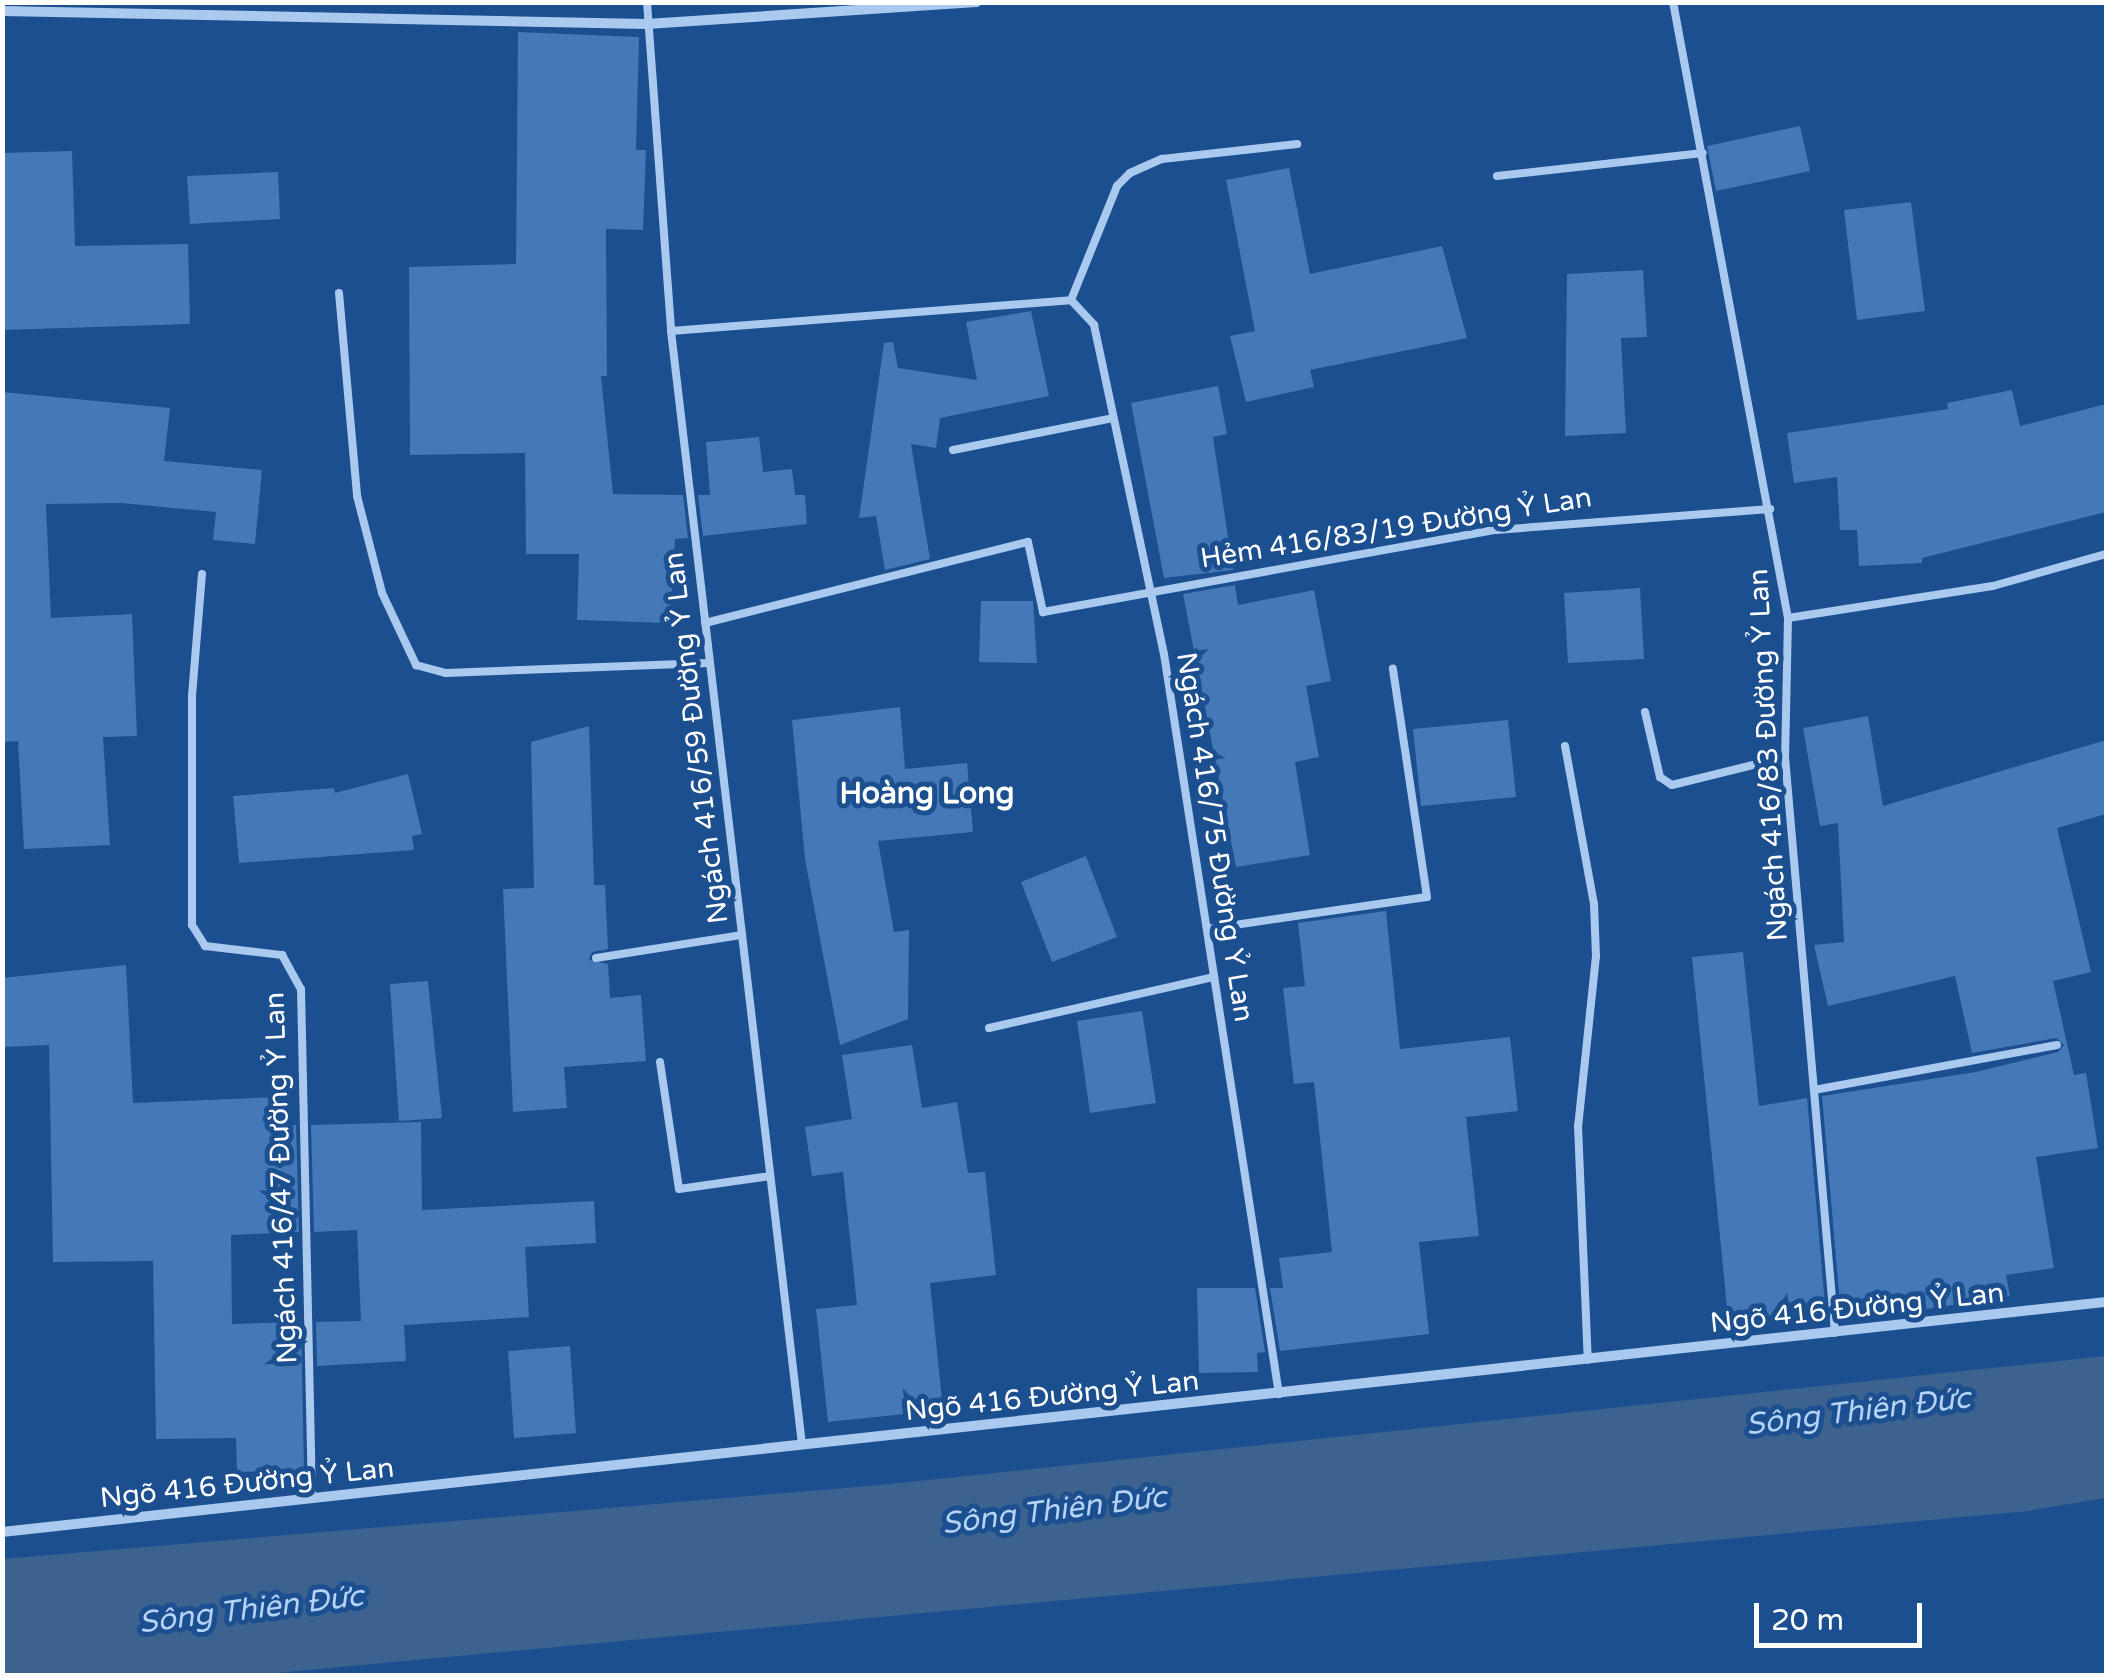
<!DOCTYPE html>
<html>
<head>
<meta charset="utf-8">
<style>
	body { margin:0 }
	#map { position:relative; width:2109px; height:1678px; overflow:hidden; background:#1b4f8f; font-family:"Varela Round",sans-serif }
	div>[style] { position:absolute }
	.water>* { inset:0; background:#3c6290 }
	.building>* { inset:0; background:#4478b7 }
	.service>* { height:8px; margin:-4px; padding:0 4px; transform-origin:4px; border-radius:4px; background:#a9c9ee }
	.minor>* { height:10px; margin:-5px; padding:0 5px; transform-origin:5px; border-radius:5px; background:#a9c9ee }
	span { translate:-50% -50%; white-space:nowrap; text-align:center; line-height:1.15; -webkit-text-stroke:10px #1b4f8f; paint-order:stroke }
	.street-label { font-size:28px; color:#fff }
	.neighbourhood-label { font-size:30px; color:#fff; font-weight:700 }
	.water-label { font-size:30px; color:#b5d3f5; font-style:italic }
	.frame { position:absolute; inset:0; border:5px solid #fff; pointer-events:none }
	.scale { position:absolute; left:1754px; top:1603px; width:168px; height:45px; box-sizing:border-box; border:5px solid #fff; border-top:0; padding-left:12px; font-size:30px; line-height:35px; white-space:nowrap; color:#fff; -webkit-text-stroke:8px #1b4f8f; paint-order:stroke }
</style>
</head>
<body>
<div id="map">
	<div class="water">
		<i style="clip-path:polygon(2106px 1356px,2106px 1498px,2028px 1511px,254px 1675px,3px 1675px,3px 1559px,880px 1485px)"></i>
	</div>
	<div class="building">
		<i style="clip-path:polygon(518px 32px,639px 37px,636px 150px,646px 150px,643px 230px,606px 229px,607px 376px,601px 376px,613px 494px,683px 495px,688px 538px,675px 539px,670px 623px,577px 620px,579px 554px,526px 554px,525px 453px,410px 455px,409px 267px,516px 264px)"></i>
		<i style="clip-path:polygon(1800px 126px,1810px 171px,1716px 191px,1707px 146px)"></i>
		<i style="clip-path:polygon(72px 151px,75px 246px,188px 244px,190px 324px,2px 330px,2px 153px)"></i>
		<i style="clip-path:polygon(1289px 168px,1310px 274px,1442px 246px,1467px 338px,1310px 370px,1314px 387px,1246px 402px,1230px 336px,1255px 331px,1226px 180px)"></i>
		<i style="clip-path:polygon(278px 172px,280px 219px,190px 224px,187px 176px)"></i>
		<i style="clip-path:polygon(1911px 202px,1925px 311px,1857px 320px,1844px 210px)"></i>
		<i style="clip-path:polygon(1643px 270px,1647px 337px,1621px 338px,1626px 433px,1565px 436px,1567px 274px)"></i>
		<i style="clip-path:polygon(1031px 311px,1049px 396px,940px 418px,936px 448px,911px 444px,930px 559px,885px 570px,876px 516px,859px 518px,884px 343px,893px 342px,898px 368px,977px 380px,966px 322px)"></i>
		<i style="clip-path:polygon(1218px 386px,1227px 434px,1213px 437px,1233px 570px,1164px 578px,1131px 403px)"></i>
		<i style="clip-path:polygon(2012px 390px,2020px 426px,2106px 404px,2106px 512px,1922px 558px,1922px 563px,1859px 566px,1857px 530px,1840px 530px,1837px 477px,1794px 483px,1787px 433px,1948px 409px,1947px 403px)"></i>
		<i style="clip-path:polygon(2px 392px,170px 408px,164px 461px,262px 470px,255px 544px,213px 540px,216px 512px,121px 503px,46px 504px,51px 618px,132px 614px,137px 736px,103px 737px,110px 845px,24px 849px,18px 741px,2px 742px)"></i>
		<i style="clip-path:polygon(759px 437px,763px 472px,792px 469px,795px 495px,805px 495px,807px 524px,703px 536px,698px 495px,710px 495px,706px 442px)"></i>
		<i style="clip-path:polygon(1235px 585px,1238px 605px,1314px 590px,1331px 681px,1306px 686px,1319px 757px,1295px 762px,1310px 855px,1236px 867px,1183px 594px)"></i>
		<i style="clip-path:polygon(1640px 588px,1644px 659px,1568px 663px,1564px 593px)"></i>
		<i style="clip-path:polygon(981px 601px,1033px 601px,1037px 663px,979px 662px)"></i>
		<i style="clip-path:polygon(900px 707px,905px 769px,967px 763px,973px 832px,878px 841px,894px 932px,909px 930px,908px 1019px,840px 1045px,805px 859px,792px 720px)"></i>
		<i style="clip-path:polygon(1868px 716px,1883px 806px,2106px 740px,2106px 814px,2057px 828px,2091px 972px,2053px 981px,2074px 1075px,2086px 1073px,2098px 1148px,2036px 1157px,2054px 1268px,2006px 1275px,2010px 1296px,1869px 1318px,1869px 1313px,1841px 1316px,1822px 1096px,1976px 1072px,2058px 1052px,2064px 1045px,2056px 1038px,1972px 1053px,1955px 976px,1828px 1006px,1814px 945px,1844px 942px,1838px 823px,1820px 826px,1803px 728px)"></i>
		<i style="clip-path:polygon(1508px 720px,1516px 797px,1421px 806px,1413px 729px)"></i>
		<i style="clip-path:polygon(589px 726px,594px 885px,605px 885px,608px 949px,592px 952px,589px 960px,608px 964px,610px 998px,641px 995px,646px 1061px,564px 1067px,567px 1108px,513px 1112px,503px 889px,534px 888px,531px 742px)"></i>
		<i style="clip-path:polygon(408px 774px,422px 834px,412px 836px,414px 850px,239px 863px,233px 796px,334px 788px,335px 793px)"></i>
		<i style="clip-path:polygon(1086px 856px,1117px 937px,1052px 962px,1021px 882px)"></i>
		<i style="clip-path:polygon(1386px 911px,1400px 1049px,1510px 1037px,1518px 1111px,1466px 1117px,1479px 1236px,1419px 1242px,1429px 1334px,1280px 1351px,1270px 1288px,1283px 1288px,1279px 1258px,1332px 1252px,1314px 1082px,1294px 1084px,1283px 988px,1305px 986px,1298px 923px)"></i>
		<i style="clip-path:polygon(1743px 952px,1759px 1106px,1807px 1098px,1826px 1317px,1729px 1327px,1692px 957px)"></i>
		<i style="clip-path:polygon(126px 965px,133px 1103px,280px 1097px,281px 1125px,296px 1125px,299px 1232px,231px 1235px,232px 1324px,301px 1322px,304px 1470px,237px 1472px,236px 1438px,156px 1439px,153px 1261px,53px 1262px,49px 1045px,2px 1047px,2px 978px)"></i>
		<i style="clip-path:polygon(428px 981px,442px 1118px,399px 1121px,390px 984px)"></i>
		<i style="clip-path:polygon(1142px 1011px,1156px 1103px,1090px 1113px,1077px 1021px)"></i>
		<i style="clip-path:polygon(912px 1045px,922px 1108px,957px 1102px,968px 1173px,985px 1172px,996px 1275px,930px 1283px,943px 1410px,828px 1422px,816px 1309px,857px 1305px,843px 1172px,812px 1176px,805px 1127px,852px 1119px,842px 1055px)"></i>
		<i style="clip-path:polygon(421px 1122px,422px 1210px,594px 1201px,596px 1243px,525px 1247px,529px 1317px,404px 1325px,406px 1361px,317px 1366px,316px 1322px,361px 1321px,357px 1230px,314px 1232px,311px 1125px)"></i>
		<i style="clip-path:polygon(1197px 1288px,1255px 1288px,1265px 1352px,1257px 1353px,1258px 1372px,1199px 1373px)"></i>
		<i style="clip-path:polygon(570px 1346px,576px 1433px,514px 1438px,508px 1351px)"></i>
	</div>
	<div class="service">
		<i style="left:647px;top:2px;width:330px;rotate:85.8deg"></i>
		<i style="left:671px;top:331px;width:1122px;rotate:83.29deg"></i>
		<i style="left:1673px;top:2px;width:627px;rotate:79.43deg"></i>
		<i style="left:1788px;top:618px;width:139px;rotate:91.2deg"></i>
		<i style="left:1785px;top:757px;width:578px;rotate:85.04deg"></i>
		<i style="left:1497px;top:176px;width:207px;rotate:-6.4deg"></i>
		<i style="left:339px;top:293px;width:204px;rotate:84.9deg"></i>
		<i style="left:357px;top:496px;width:100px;rotate:75.5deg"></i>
		<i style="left:382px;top:593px;width:80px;rotate:64.7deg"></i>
		<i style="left:416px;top:665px;width:31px;rotate:15deg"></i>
		<i style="left:446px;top:673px;width:263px;rotate:-2.2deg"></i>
		<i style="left:1071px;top:300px;width:34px;rotate:47deg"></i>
		<i style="left:1094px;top:325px;width:336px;rotate:78deg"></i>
		<i style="left:1164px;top:654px;width:749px;rotate:81.17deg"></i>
		<i style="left:671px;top:331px;width:401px;rotate:-4.4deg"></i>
		<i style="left:1071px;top:300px;width:123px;rotate:-68deg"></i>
		<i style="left:1117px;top:186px;width:18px;rotate:-45deg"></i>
		<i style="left:1130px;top:173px;width:35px;rotate:-24deg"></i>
		<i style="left:1162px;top:159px;width:136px;rotate:-6.3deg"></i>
		<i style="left:953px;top:450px;width:163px;rotate:-11.3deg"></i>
		<i style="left:202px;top:574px;width:122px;rotate:94.7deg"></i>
		<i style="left:192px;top:696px;width:229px;rotate:90deg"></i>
		<i style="left:192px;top:925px;width:25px;rotate:58deg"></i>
		<i style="left:205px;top:946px;width:78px;rotate:6.7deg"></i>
		<i style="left:282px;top:955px;width:39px;rotate:61deg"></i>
		<i style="left:301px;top:989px;width:510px;rotate:88.76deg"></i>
		<i style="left:1788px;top:618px;width:207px;rotate:-8.9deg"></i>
		<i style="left:1993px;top:586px;width:117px;rotate:-15.8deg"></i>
		<i style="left:705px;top:623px;width:333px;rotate:-14.1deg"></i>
		<i style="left:1028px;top:542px;width:72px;rotate:77.9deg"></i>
		<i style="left:1043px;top:612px;width:460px;rotate:-10.3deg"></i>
		<i style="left:1496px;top:530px;width:275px;rotate:-4.4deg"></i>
		<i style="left:1645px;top:712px;width:67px;rotate:77deg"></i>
		<i style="left:1660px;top:777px;width:14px;rotate:34deg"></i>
		<i style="left:1672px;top:785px;width:116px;rotate:-13.9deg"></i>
		<i style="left:1565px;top:746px;width:161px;rotate:79.6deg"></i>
		<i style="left:1594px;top:904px;width:52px;rotate:87.8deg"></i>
		<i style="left:1596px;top:956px;width:171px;rotate:96deg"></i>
		<i style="left:1578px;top:1126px;width:234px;rotate:87.6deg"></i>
		<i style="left:1207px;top:929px;width:222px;rotate:-8.3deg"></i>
		<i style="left:1427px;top:897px;width:231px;rotate:-98.5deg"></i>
		<i style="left:596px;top:958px;width:148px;rotate:-9deg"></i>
		<i style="left:989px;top:1028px;width:231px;rotate:-12.8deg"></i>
		<i style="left:660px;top:1062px;width:128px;rotate:81.5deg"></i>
		<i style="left:679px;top:1189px;width:92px;rotate:-8.1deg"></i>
		<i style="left:1814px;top:1090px;width:247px;rotate:-10.5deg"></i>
	</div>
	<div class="minor">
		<i style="left:2px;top:11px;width:645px;rotate:1.15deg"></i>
		<i style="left:647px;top:24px;width:330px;rotate:-3.8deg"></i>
		<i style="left:2px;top:1532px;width:2117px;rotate:-6.24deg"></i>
	</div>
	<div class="street-label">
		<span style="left:1396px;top:528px;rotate:-9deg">Hẻm 416/83/19 Đường Ỷ Lan</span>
		<span style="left:696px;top:738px;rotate:-97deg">Ngách 416/59 Đường Ỷ Lan</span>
		<span style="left:1768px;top:755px;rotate:-93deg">Ngách 416/83 Đường Ỷ Lan</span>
		<span style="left:1215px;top:837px;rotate:81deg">Ngách 416/75 Đường Ỷ Lan</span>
		<span style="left:281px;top:1178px;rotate:-92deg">Ngách 416/47 Đường Ỷ Lan</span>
		<span style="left:1857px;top:1308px;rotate:-6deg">Ngõ 416 Đường Ỷ Lan</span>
		<span style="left:1052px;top:1396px;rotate:-6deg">Ngõ 416 Đường Ỷ Lan</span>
		<span style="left:247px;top:1483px;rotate:-6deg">Ngõ 416 Đường Ỷ Lan</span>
	</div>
	<div class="neighbourhood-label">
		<span style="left:927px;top:794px">Hoàng Long</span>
	</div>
	<div class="water-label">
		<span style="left:1858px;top:1412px;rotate:-7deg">Sông Thiên Đức</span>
		<span style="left:1054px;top:1511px;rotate:-7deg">Sông Thiên Đức</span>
		<span style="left:251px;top:1610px;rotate:-7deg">Sông Thiên Đức</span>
	</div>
	<div class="frame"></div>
	<div class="scale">20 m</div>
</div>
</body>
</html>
